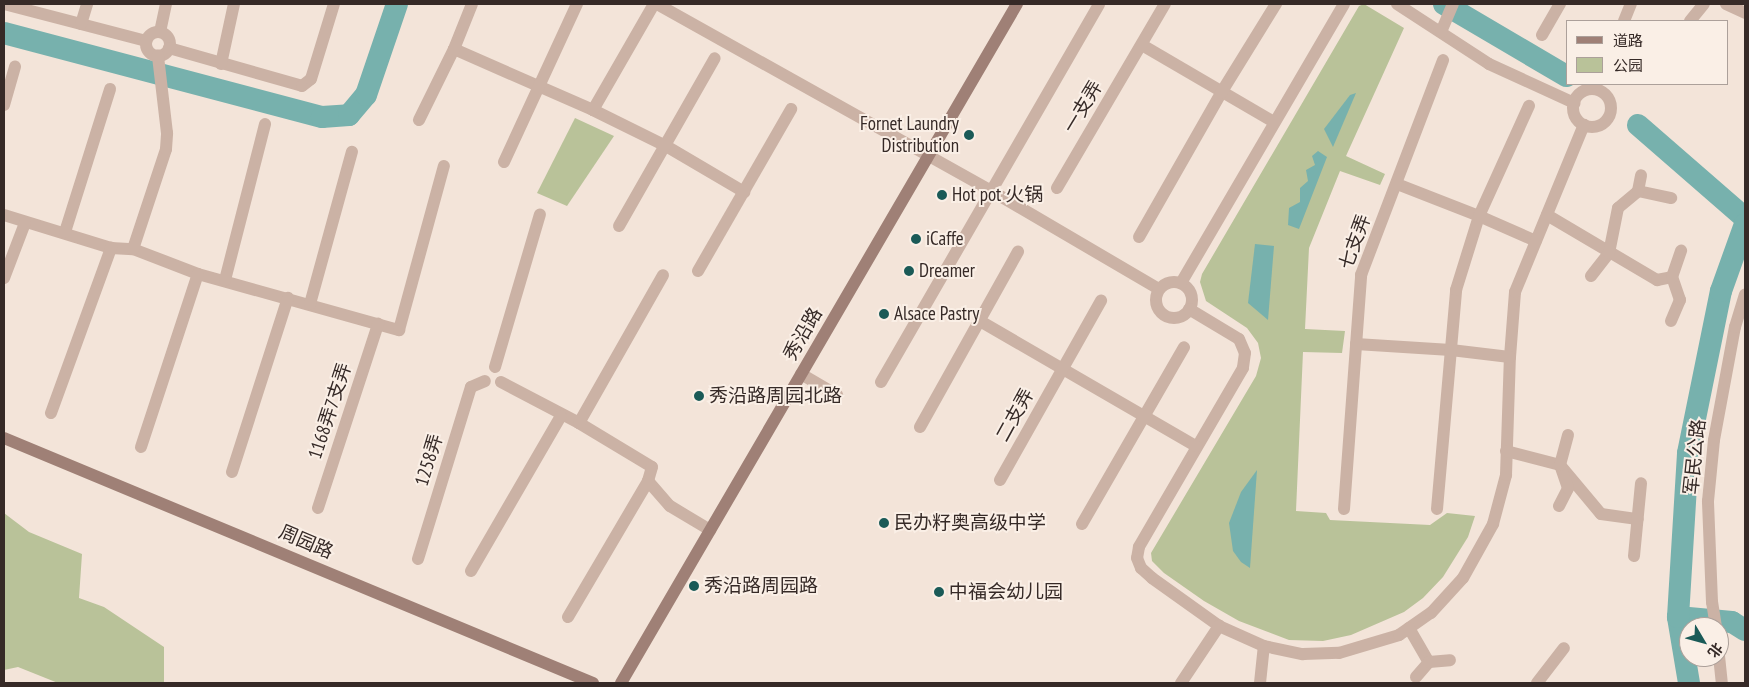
<!DOCTYPE html>
<html>
<head>
<meta charset="utf-8">
<style>
	body { margin:0 }
	#map { position:relative; width:1749px; height:687px; overflow:hidden; background:#f3e4d9; font-family:"PT Sans Narrow","Noto Sans SC",sans-serif }
	div>[style] { position:absolute }
	.green>* { inset:0; background:#b9c299 }
	.water>* { inset:0; background:#77b1ad }
	.river>* { height:22px; margin:-11px; padding:0 11px; transform-origin:11px; border-radius:11px; background:#77b1ad }
	.street>* { height:12px; margin:-6px; padding:0 6px; transform-origin:6px; border-radius:6px; background:#cbb2a5 }
	.street>.ring { margin:-6px; padding:0; box-sizing:content-box; background:none; border:12px solid #cbb2a5; border-radius:50% }
	.secondary>* { height:12px; margin:-6px; padding:0 6px; transform-origin:6px; border-radius:6px; background:#9f8076 }
	.dots>* { width:14px; height:14px; translate:-50% -50%; box-sizing:border-box; border:2px solid #faefe6; border-radius:50% }
	span { translate:-50% -50%; white-space:nowrap; text-align:center; line-height:1.15; -webkit-text-stroke:4px #faefe6; paint-order:stroke }
	.street-label { font-size:19px; color:#362a27 }
	.poi-label { font-size:19px; color:#362a27 }
	.right { translate:-100% -50%; text-align:right }
	.left { translate:0 -50%; text-align:left }
	.frame { position:absolute; inset:0; border:5px solid #362a27; pointer-events:none }
	.legend { position:absolute; left:1566px; top:20px; width:162px; height:65px; box-sizing:border-box; background:#faefe6; border:1px solid #aca09a; margin:0; padding:6px 9px; list-style:none; font-size:15px; color:#362a27 }
	.legend li { display:flex; align-items:center; gap:10px; height:25px }
	.legend b { width:25px; border:1px solid #aca09a }
	.north { position:absolute; left:1679px; top:617px; width:50px; height:50px; box-sizing:border-box; background:#faefe6; border:1px solid #aca09a; border-radius:50%; rotate:127deg; font-size:14px; font-weight:700; line-height:20px; text-align:center; color:#362a27 }
	.north::after { content:''; display:block; margin:auto; width:18px; height:22px; background:#1a5a57; clip-path:polygon(50% 0,100% 100%,50% 72%,0 100%) }
</style>
</head>
<body>
<div id="map">
	<div class="green">
		<i style="clip-path:polygon(1364px 4px,1404px 28px,1346px 156px,1385px 174px,1380px 185px,1340px 171px,1309px 248px,1305px 329px,1345px 331px,1342px 353px,1303px 352px,1296px 511px,1326px 513px,1330px 520px,1430px 525px,1447px 513px,1475px 516px,1468px 537px,1443px 577px,1423px 598px,1404px 612px,1351px 635px,1323px 641px,1289px 640px,1239px 621px,1204px 601px,1164px 573px,1152px 561px,1151px 553px,1256px 376px,1261px 358px,1258px 343px,1247px 328px,1206px 301px,1200px 282px,1202px 274px,1359px 6px)"></i>
		<i style="clip-path:polygon(575px 118px,614px 136px,567px 206px,537px 193px)"></i>
		<i style="clip-path:polygon(4px 513px,29px 532px,82px 554px,79px 598px,104px 607px,164px 647px,164px 683px,58px 683px,18px 667px,4px 670px)"></i>
	</div>
	<div class="water">
		<i style="clip-path:polygon(1356px 93px,1333px 147px,1324px 129px,1350px 95px)"></i>
		<i style="clip-path:polygon(1318px 151px,1327px 157px,1299px 229px,1288px 225px,1289px 208px,1300px 202px,1300px 188px,1308px 181px,1306px 170px,1315px 165px,1312px 156px)"></i>
		<i style="clip-path:polygon(1255px 244px,1274px 246px,1268px 320px,1248px 303px)"></i>
		<i style="clip-path:polygon(1257px 470px,1250px 568px,1241px 562px,1233px 551px,1229px 523px,1241px 492px)"></i>
	</div>
	<div class="river">
		<i style="left:1444px;top:4px;width:142px;rotate:30.5deg"></i>
		<i style="left:4px;top:33px;width:329px;rotate:14.8deg"></i>
		<i style="left:322px;top:117px;width:27px;rotate:-4deg"></i>
		<i style="left:349px;top:115px;width:26px;rotate:-50deg"></i>
		<i style="left:366px;top:95px;width:96px;rotate:-71.2deg"></i>
		<i style="left:1638px;top:125px;width:142px;rotate:41deg"></i>
		<i style="left:1678px;top:617px;width:54px;rotate:5.3deg"></i>
		<i style="left:1732px;top:622px;width:15px;rotate:32deg"></i>
		<i style="left:1689px;top:683px;width:67px;rotate:-99.5deg"></i>
		<i style="left:1678px;top:617px;width:164px;rotate:-86.5deg"></i>
		<i style="left:1688px;top:453px;width:165px;rotate:-78.5deg"></i>
		<i style="left:1721px;top:291px;width:71px;rotate:-70.3deg"></i>
	</div>
	<div class="street">
		<i style="left:4px;top:4px;width:147px;rotate:14.6deg"></i>
		<i style="left:657px;top:4px;width:381px;rotate:29.2deg"></i>
		<i style="left:990px;top:190px;width:196px;rotate:30.4deg"></i>
		<i style="left:1397px;top:4px;width:110px;rotate:33.1deg"></i>
		<i style="left:1489px;top:64px;width:94px;rotate:24.6deg"></i>
		<i style="left:1726px;top:4px;width:21px;rotate:25deg"></i>
		<i style="left:1624px;top:21px;width:18px;rotate:-68deg"></i>
		<i style="left:1690px;top:21px;width:22px;rotate:-51deg"></i>
		<i style="left:81px;top:24px;width:21px;rotate:-73deg"></i>
		<i style="left:160px;top:32px;width:29px;rotate:-78deg"></i>
		<i style="left:1441px;top:32px;width:30px;rotate:-67deg"></i>
		<i class="ring" style="left:146px;top:32px;width:12px;height:12px"></i>
		<i style="left:1542px;top:35px;width:36px;rotate:-60deg"></i>
		<i style="left:1142px;top:45px;width:153px;rotate:30.3deg"></i>
		<i style="left:169px;top:48px;width:138px;rotate:15.9deg"></i>
		<i style="left:302px;top:86px;width:11px;rotate:-38deg"></i>
		<i style="left:311px;top:79px;width:78px;rotate:-73deg"></i>
		<i style="left:454px;top:49px;width:152px;rotate:23.7deg"></i>
		<i style="left:593px;top:110px;width:81px;rotate:26.3deg"></i>
		<i style="left:666px;top:146px;width:91px;rotate:30.5deg"></i>
		<i style="left:221px;top:64px;width:61px;rotate:-77.8deg"></i>
		<i class="ring" style="left:1573px;top:89px;width:26px;height:26px"></i>
		<i style="left:4px;top:105px;width:40px;rotate:-74deg"></i>
		<i style="left:593px;top:110px;width:122px;rotate:-60.1deg"></i>
		<i style="left:419px;top:120px;width:79px;rotate:-63.8deg"></i>
		<i style="left:454px;top:49px;width:48px;rotate:-68.2deg"></i>
		<i style="left:504px;top:162px;width:174px;rotate:-65.2deg"></i>
		<i style="left:1397px;top:184px;width:88px;rotate:21.3deg"></i>
		<i style="left:1479px;top:216px;width:62px;rotate:23.7deg"></i>
		<i style="left:1057px;top:188px;width:213px;rotate:-59.6deg"></i>
		<i style="left:1638px;top:191px;width:34px;rotate:12deg"></i>
		<i style="left:4px;top:215px;width:112px;rotate:17.1deg"></i>
		<i style="left:111px;top:248px;width:22px;rotate:3deg"></i>
		<i style="left:133px;top:249px;width:70px;rotate:21deg"></i>
		<i style="left:198px;top:274px;width:209px;rotate:15.6deg"></i>
		<i style="left:399px;top:330px;width:170px;rotate:-74.7deg"></i>
		<i style="left:1547px;top:215px;width:128px;rotate:30.6deg"></i>
		<i style="left:1657px;top:280px;width:15px;rotate:-11deg"></i>
		<i style="left:619px;top:226px;width:193px;rotate:-60.3deg"></i>
		<i style="left:65px;top:232px;width:150px;rotate:-72.5deg"></i>
		<i style="left:1139px;top:237px;width:166px;rotate:-60.3deg"></i>
		<i style="left:1221px;top:93px;width:105px;rotate:-58.3deg"></i>
		<i style="left:133px;top:249px;width:105px;rotate:-71.7deg"></i>
		<i style="left:166px;top:149px;width:16px;rotate:-86deg"></i>
		<i style="left:167px;top:133px;width:78px;rotate:-96.7deg"></i>
		<i style="left:698px;top:271px;width:187px;rotate:-60.1deg"></i>
		<i style="left:1591px;top:276px;width:29px;rotate:-52deg"></i>
		<i style="left:1609px;top:253px;width:46px;rotate:-78.7deg"></i>
		<i style="left:1618px;top:208px;width:26px;rotate:-40deg"></i>
		<i style="left:1638px;top:191px;width:16px;rotate:-79deg"></i>
		<i style="left:4px;top:278px;width:59px;rotate:-69.1deg"></i>
		<i style="left:225px;top:280px;width:161px;rotate:-75.6deg"></i>
		<i class="ring" style="left:1156px;top:282px;width:24px;height:24px"></i>
		<i style="left:1181px;top:283px;width:323px;rotate:-59.7deg"></i>
		<i style="left:310px;top:304px;width:158px;rotate:-74.6deg"></i>
		<i style="left:1189px;top:309px;width:58px;rotate:31deg"></i>
		<i style="left:1239px;top:339px;width:15px;rotate:67deg"></i>
		<i style="left:1245px;top:353px;width:15px;rotate:98deg"></i>
		<i style="left:1243px;top:368px;width:207px;rotate:120.2deg"></i>
		<i style="left:1139px;top:547px;width:11px;rotate:100deg"></i>
		<i style="left:1137px;top:558px;width:11px;rotate:68deg"></i>
		<i style="left:1141px;top:568px;width:15px;rotate:42deg"></i>
		<i style="left:1152px;top:578px;width:82px;rotate:35.6deg"></i>
		<i style="left:1219px;top:626px;width:49px;rotate:24deg"></i>
		<i style="left:1264px;top:646px;width:40px;rotate:12deg"></i>
		<i style="left:1303px;top:654px;width:36px;rotate:-2deg"></i>
		<i style="left:1339px;top:653px;width:63px;rotate:-16.7deg"></i>
		<i style="left:1399px;top:635px;width:39px;rotate:-35deg"></i>
		<i style="left:1431px;top:613px;width:47px;rotate:-47.6deg"></i>
		<i style="left:1463px;top:578px;width:62px;rotate:-60.9deg"></i>
		<i style="left:1493px;top:524px;width:51px;rotate:-75.1deg"></i>
		<i style="left:1506px;top:475px;width:118px;rotate:-88.1deg"></i>
		<i style="left:1510px;top:357px;width:65px;rotate:-85.6deg"></i>
		<i style="left:1515px;top:292px;width:181px;rotate:-67.6deg"></i>
		<i style="left:980px;top:321px;width:250px;rotate:30.1deg"></i>
		<i style="left:1671px;top:321px;width:23px;rotate:-67deg"></i>
		<i style="left:1680px;top:300px;width:24px;rotate:-109deg"></i>
		<i style="left:1672px;top:277px;width:28px;rotate:-71deg"></i>
		<i style="left:1356px;top:344px;width:95px;rotate:3.6deg"></i>
		<i style="left:1451px;top:350px;width:59px;rotate:6.8deg"></i>
		<i style="left:495px;top:367px;width:159px;rotate:-73.6deg"></i>
		<i style="left:801px;top:374px;width:42px;rotate:30.3deg"></i>
		<i style="left:501px;top:382px;width:88px;rotate:27.7deg"></i>
		<i style="left:579px;top:423px;width:85px;rotate:31.1deg"></i>
		<i style="left:652px;top:467px;width:15px;rotate:106deg"></i>
		<i style="left:648px;top:481px;width:33px;rotate:49deg"></i>
		<i style="left:670px;top:506px;width:47px;rotate:31deg"></i>
		<i style="left:881px;top:382px;width:436px;rotate:-60deg"></i>
		<i style="left:51px;top:413px;width:176px;rotate:-70deg"></i>
		<i style="left:579px;top:423px;width:170px;rotate:-60.4deg"></i>
		<i style="left:920px;top:427px;width:201px;rotate:-60.8deg"></i>
		<i style="left:141px;top:447px;width:182px;rotate:-71.8deg"></i>
		<i style="left:1506px;top:451px;width:56px;rotate:14.5deg"></i>
		<i style="left:1560px;top:465px;width:64px;rotate:50.1deg"></i>
		<i style="left:1601px;top:514px;width:37px;rotate:8deg"></i>
		<i style="left:232px;top:472px;width:183px;rotate:-72.2deg"></i>
		<i style="left:1000px;top:480px;width:206px;rotate:-60.6deg"></i>
		<i style="left:1559px;top:506px;width:20px;rotate:-63deg"></i>
		<i style="left:1568px;top:488px;width:24px;rotate:-109deg"></i>
		<i style="left:1560px;top:465px;width:31px;rotate:-75deg"></i>
		<i style="left:318px;top:508px;width:194px;rotate:-71.9deg"></i>
		<i style="left:1344px;top:509px;width:235px;rotate:-85.8deg"></i>
		<i style="left:1361px;top:275px;width:230px;rotate:-69.1deg"></i>
		<i style="left:1437px;top:509px;width:220px;rotate:-85deg"></i>
		<i style="left:1456px;top:290px;width:77px;rotate:-72.7deg"></i>
		<i style="left:1479px;top:216px;width:121px;rotate:-65.6deg"></i>
		<i style="left:1082px;top:524px;width:204px;rotate:-60deg"></i>
		<i style="left:1634px;top:556px;width:73px;rotate:-84.5deg"></i>
		<i style="left:418px;top:559px;width:180px;rotate:-72.9deg"></i>
		<i style="left:471px;top:387px;width:15px;rotate:-23deg"></i>
		<i style="left:471px;top:571px;width:179px;rotate:-59.9deg"></i>
		<i style="left:568px;top:617px;width:158px;rotate:-59.5deg"></i>
		<i style="left:1716px;top:627px;width:25px;rotate:-99deg"></i>
		<i style="left:1712px;top:602px;width:101px;rotate:-92.3deg"></i>
		<i style="left:1708px;top:501px;width:61px;rotate:-84.4deg"></i>
		<i style="left:1714px;top:440px;width:115px;rotate:-79.5deg"></i>
		<i style="left:1735px;top:327px;width:34px;rotate:-73deg"></i>
		<i style="left:1409px;top:628px;width:39px;rotate:60deg"></i>
		<i style="left:1719px;top:656px;width:27px;rotate:84deg"></i>
		<i style="left:1416px;top:677px;width:20px;rotate:-49deg"></i>
		<i style="left:1429px;top:662px;width:21px;rotate:-5deg"></i>
		<i style="left:1181px;top:683px;width:69px;rotate:-56.3deg"></i>
		<i style="left:1260px;top:683px;width:37px;rotate:-84deg"></i>
		<i style="left:1537px;top:683px;width:44px;rotate:-52.4deg"></i>
	</div>
	<div class="secondary">
		<i style="left:4px;top:438px;width:638px;rotate:22.59deg"></i>
		<i style="left:621px;top:683px;width:786px;rotate:-59.75deg"></i>
	</div>
	<div class="dots">
		<i style="left:969px;top:135px;background:#1a5a57"></i>
		<i style="left:942px;top:195px;background:#1a5a57"></i>
		<i style="left:916px;top:239px;background:#1a5a57"></i>
		<i style="left:909px;top:271px;background:#1a5a57"></i>
		<i style="left:884px;top:314px;background:#1a5a57"></i>
		<i style="left:699px;top:396px;background:#1a5a57"></i>
		<i style="left:884px;top:523px;background:#1a5a57"></i>
		<i style="left:694px;top:586px;background:#1a5a57"></i>
		<i style="left:939px;top:592px;background:#1a5a57"></i>
	</div>
	<div class="street-label">
		<span style="left:1083px;top:107px;rotate:-59deg">一支弄</span>
		<span style="left:1355px;top:242px;rotate:-70deg">七支弄</span>
		<span style="left:803px;top:334px;rotate:-60deg">秀沿路</span>
		<span style="left:330px;top:411px;rotate:-72deg">1168弄7支弄</span>
		<span style="left:1015px;top:415px;rotate:-61deg">二支弄</span>
		<span style="left:1695px;top:457px;rotate:-84deg">军民公路</span>
		<span style="left:429px;top:460px;rotate:-73deg">1258弄</span>
		<span style="left:306px;top:542px;rotate:23deg">周园路</span>
	</div>
	<div class="poi-label">
		<span class="right" style="left:959px;top:135px">Fornet Laundry<br>Distribution</span>
		<span class="left" style="left:952px;top:195px">Hot pot 火锅</span>
		<span class="left" style="left:926px;top:239px">iCaffe</span>
		<span class="left" style="left:919px;top:271px">Dreamer</span>
		<span class="left" style="left:894px;top:314px">Alsace Pastry</span>
		<span class="left" style="left:709px;top:396px">秀沿路周园北路</span>
		<span class="left" style="left:894px;top:523px">民办籽奥高级中学</span>
		<span class="left" style="left:704px;top:586px">秀沿路周园路</span>
		<span class="left" style="left:949px;top:592px">中福会幼儿园</span>
	</div>
	<div class="frame"></div>
	<ul class="legend">
	<li><b style="height:6px;background:#9f8076"></b>道路</li>
	<li><b style="height:14px;background:#b9c299"></b>公园</li>
	</ul>
	<div class="north">北</div>
</div>
</body>
</html>
